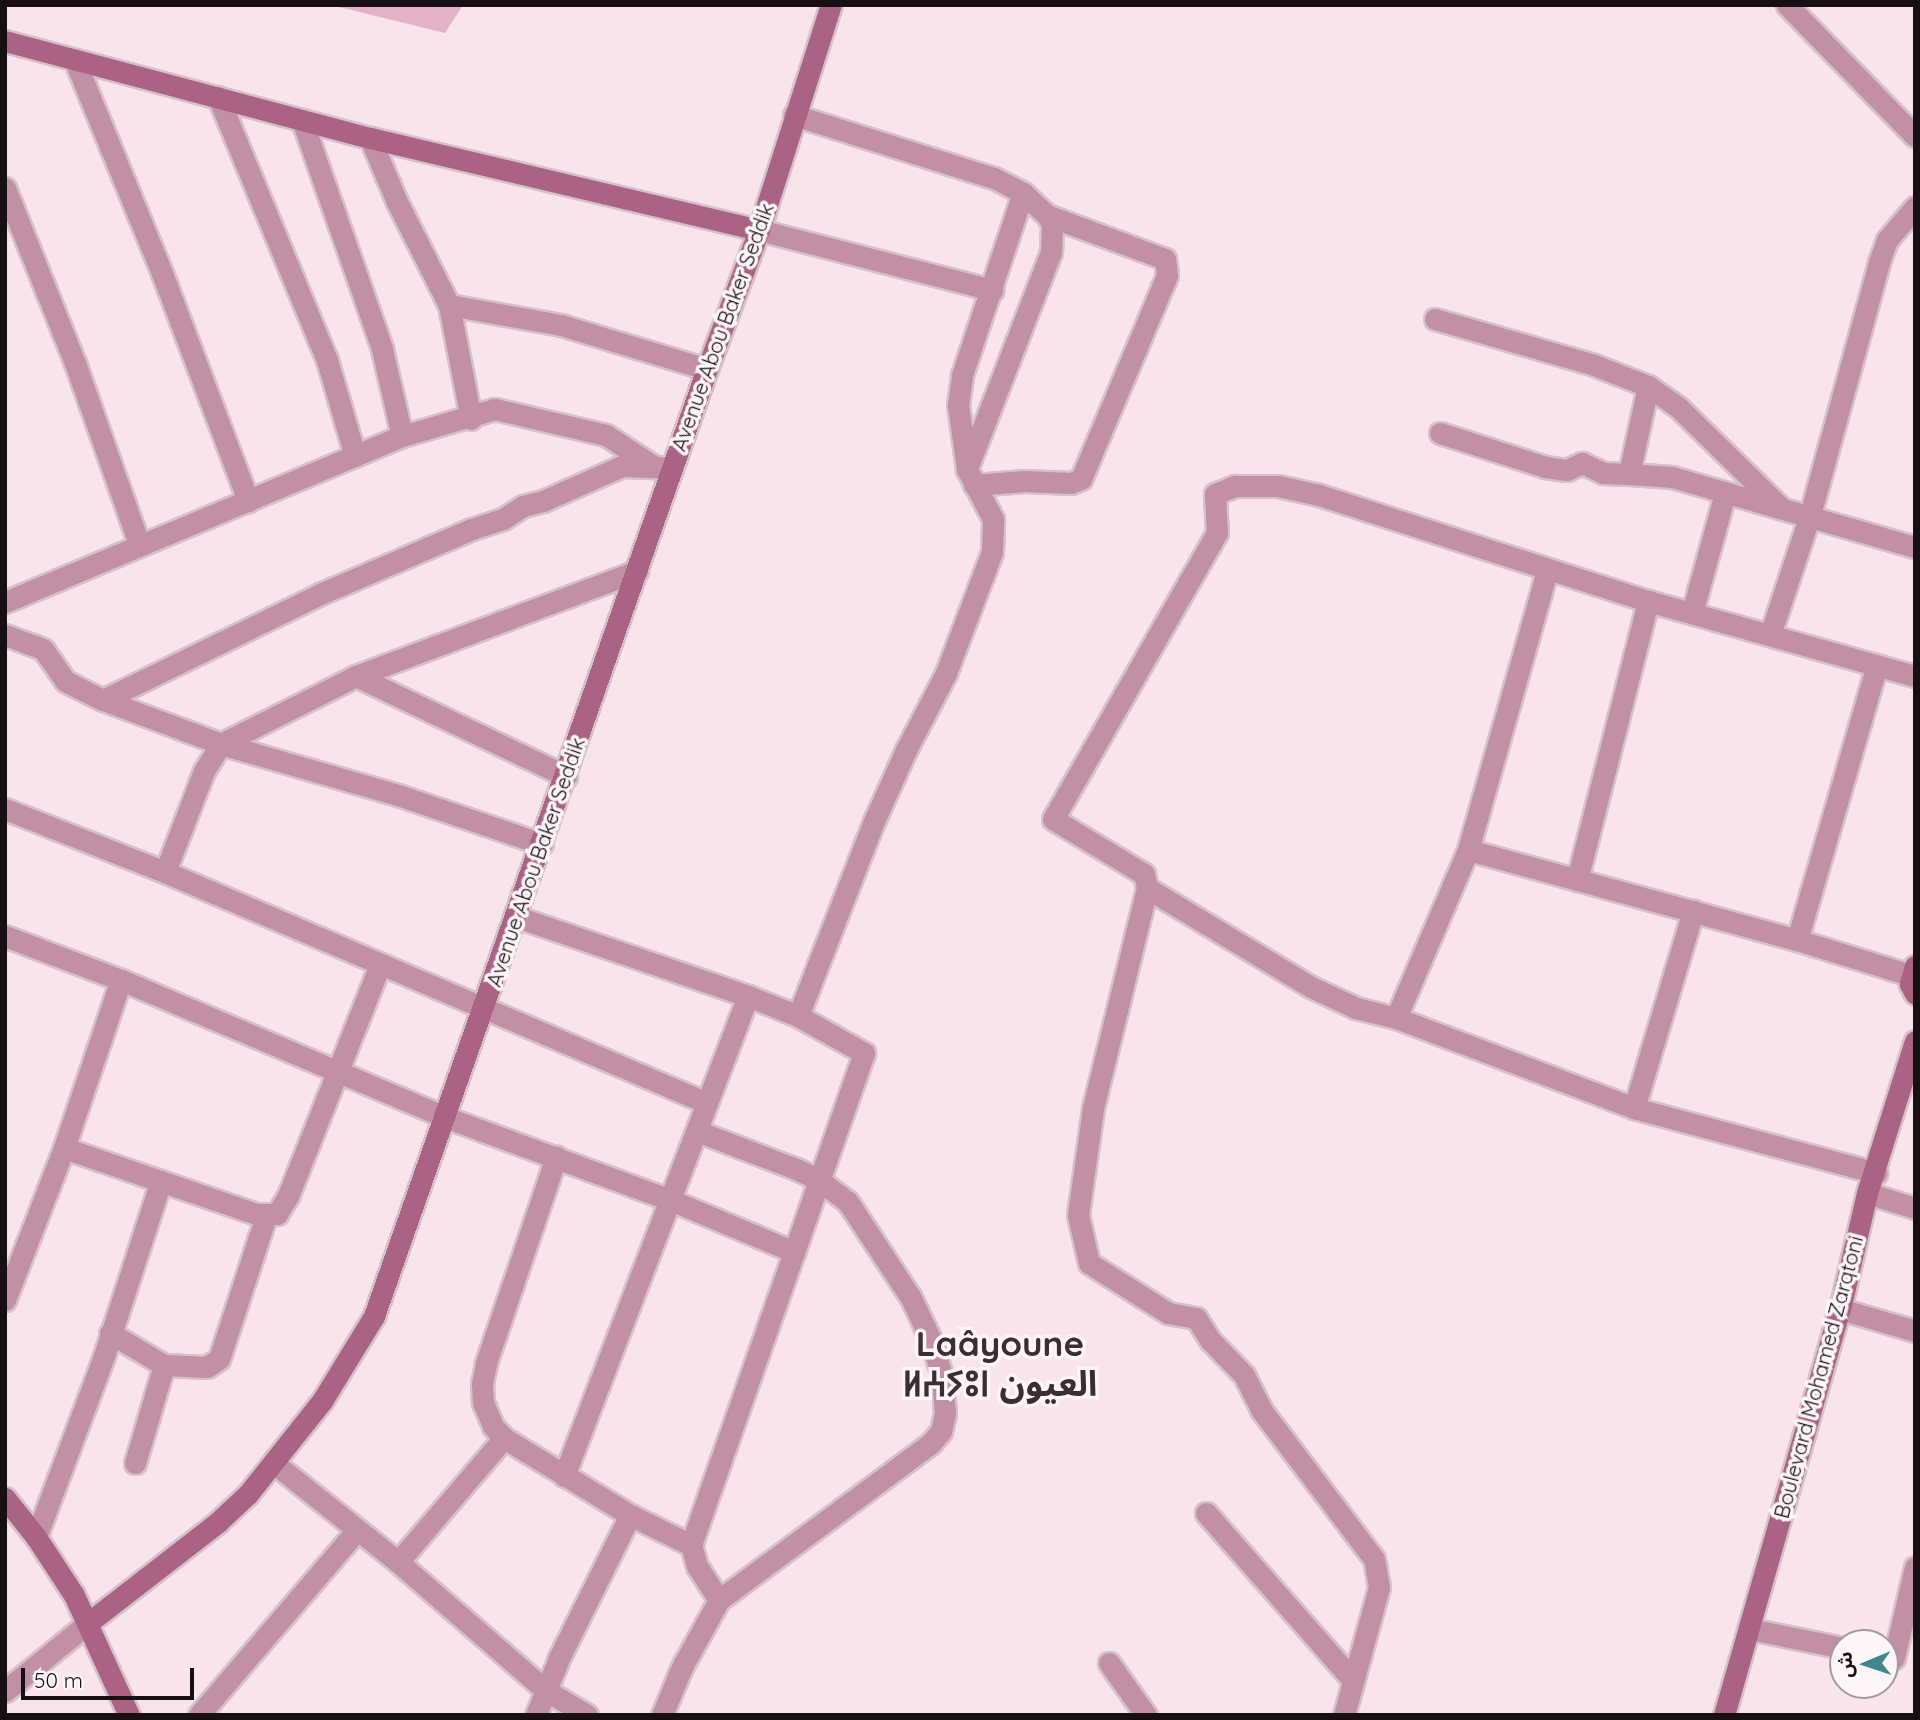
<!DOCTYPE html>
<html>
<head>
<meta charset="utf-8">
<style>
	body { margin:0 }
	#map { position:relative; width:1920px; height:1720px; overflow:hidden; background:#f9e4ec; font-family:Quicksand,"Noto Sans Arabic","Noto Sans Tifinagh",sans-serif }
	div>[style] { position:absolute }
	.green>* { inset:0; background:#e4b2c7 }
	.roads { filter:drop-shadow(2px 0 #d5c2c9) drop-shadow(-2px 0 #d5c2c9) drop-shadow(0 2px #d5c2c9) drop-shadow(0 -2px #d5c2c9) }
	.street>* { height:21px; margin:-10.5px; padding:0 10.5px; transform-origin:10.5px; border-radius:10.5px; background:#c290a5 }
	.secondary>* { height:21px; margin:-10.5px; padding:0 10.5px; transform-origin:10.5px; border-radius:10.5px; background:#ab6383 }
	span { translate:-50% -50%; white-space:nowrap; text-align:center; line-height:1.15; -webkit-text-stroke:7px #fef5f8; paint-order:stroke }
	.street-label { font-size:21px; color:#171013 }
	.town-label { font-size:35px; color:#3c2d33; font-weight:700 }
	.frame { position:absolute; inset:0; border:7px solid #171013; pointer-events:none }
	.north { position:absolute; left:1829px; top:1629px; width:70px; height:70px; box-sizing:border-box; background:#fef5f8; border:2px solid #a2999c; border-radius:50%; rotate:268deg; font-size:19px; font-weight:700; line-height:28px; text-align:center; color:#171013 }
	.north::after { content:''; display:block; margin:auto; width:24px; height:32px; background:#3f878c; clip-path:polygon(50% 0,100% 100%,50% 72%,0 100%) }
	.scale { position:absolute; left:21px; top:1668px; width:173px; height:32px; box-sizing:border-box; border:4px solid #171013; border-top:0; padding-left:9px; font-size:21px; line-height:24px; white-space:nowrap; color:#171013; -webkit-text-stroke:5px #fef5f8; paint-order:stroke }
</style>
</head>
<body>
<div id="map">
	<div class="green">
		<i style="clip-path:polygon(331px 5px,463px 5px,445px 33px)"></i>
	</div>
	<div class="roads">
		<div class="street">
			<i style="left:1787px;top:5px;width:183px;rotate:45.7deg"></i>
			<i style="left:75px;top:61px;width:229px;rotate:67.7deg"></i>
			<i style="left:162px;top:273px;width:244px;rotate:69.3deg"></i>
			<i style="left:218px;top:97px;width:285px;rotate:67.5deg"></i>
			<i style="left:327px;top:360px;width:100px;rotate:73.7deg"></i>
			<i style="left:794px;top:115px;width:210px;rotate:17.5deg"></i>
			<i style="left:994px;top:178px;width:33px;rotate:27deg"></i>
			<i style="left:1023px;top:193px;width:33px;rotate:43deg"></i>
			<i style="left:1047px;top:215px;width:11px;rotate:63deg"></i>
			<i style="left:1052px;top:225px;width:27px;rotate:92deg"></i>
			<i style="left:1051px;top:252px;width:233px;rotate:111.2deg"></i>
			<i style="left:302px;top:120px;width:243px;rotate:70.7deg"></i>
			<i style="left:382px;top:349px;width:89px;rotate:77.1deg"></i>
			<i style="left:370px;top:138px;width:69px;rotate:67.1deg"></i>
			<i style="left:397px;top:202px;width:115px;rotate:63.2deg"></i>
			<i style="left:449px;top:305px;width:116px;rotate:79.1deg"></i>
			<i style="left:5px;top:188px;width:188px;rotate:68.2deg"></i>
			<i style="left:75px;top:363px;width:192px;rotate:70.5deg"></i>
			<i style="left:759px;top:230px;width:241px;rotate:14.4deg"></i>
			<i style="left:449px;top:305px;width:114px;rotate:10.1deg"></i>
			<i style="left:561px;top:325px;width:152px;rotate:16.8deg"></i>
			<i style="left:1435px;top:319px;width:166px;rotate:16.1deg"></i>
			<i style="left:1594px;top:365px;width:58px;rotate:21.3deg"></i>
			<i style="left:1648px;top:386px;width:38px;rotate:35deg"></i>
			<i style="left:1679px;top:408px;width:143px;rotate:44.4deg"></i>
			<i style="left:1648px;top:386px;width:90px;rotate:102.2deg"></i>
			<i style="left:1629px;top:474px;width:43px;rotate:4deg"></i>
			<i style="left:1672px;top:477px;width:253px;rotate:16.1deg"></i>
			<i style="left:1440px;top:433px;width:110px;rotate:17.9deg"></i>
			<i style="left:1545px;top:467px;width:22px;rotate:8deg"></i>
			<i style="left:1567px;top:470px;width:17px;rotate:-25deg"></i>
			<i style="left:1582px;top:463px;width:23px;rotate:25deg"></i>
			<i style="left:1603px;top:473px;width:26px;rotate:2deg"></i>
			<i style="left:974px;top:485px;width:51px;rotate:-4.5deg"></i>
			<i style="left:1025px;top:481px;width:46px;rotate:2.5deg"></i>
			<i style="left:1071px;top:483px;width:11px;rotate:-22deg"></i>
			<i style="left:1081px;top:479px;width:221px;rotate:-67.1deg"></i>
			<i style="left:1167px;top:275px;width:16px;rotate:-97deg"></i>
			<i style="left:1165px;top:259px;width:126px;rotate:-159.6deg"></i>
			<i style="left:5px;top:602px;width:430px;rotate:-22.7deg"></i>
			<i style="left:402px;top:436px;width:97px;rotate:-16.2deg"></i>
			<i style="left:495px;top:409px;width:114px;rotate:13.2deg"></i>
			<i style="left:606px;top:435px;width:59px;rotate:33.1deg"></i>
			<i style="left:655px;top:467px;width:17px;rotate:3deg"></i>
			<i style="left:1692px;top:613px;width:124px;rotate:-74.6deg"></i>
			<i style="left:5px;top:635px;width:40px;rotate:20.2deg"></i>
			<i style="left:43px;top:649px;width:39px;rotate:55deg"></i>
			<i style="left:65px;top:681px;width:42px;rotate:26.6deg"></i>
			<i style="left:103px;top:700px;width:126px;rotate:20.4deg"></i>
			<i style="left:221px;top:744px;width:184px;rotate:16.1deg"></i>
			<i style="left:398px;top:795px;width:152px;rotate:18.8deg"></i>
			<i style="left:1770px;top:635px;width:126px;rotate:-71.6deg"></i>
			<i style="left:1810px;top:515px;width:262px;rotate:-74.7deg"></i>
			<i style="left:1879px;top:262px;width:23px;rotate:-70deg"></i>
			<i style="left:1887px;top:240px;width:43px;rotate:-49.7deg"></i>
			<i style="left:356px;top:676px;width:233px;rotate:25.5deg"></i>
			<i style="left:103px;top:700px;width:242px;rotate:-26deg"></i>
			<i style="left:320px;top:594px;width:165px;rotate:-23.2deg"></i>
			<i style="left:472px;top:529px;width:33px;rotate:-18deg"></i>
			<i style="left:503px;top:519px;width:24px;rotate:-33deg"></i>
			<i style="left:523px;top:506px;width:21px;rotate:-14deg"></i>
			<i style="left:543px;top:501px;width:86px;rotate:-23.9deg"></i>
			<i style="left:622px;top:466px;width:33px;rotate:2deg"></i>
			<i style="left:5px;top:809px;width:172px;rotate:21.5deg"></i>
			<i style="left:165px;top:872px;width:589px;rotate:23.08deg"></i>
			<i style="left:1468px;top:850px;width:341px;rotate:15.3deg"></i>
			<i style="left:1797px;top:940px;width:118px;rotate:17.2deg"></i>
			<i style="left:165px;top:872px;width:108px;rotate:-68.9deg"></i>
			<i style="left:204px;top:771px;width:32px;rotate:-58deg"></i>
			<i style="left:221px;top:744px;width:151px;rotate:-26.7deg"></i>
			<i style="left:356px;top:676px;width:300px;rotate:-20.5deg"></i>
			<i style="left:1577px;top:880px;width:288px;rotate:-75.7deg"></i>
			<i style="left:1147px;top:888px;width:14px;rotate:-102deg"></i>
			<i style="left:1144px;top:874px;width:106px;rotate:-148.9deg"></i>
			<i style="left:1053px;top:819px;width:330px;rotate:-60.2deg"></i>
			<i style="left:1217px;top:533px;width:39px;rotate:-93deg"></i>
			<i style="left:1215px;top:494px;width:22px;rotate:-22deg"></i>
			<i style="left:1235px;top:486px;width:43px"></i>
			<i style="left:1278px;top:486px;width:42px;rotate:12.4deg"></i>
			<i style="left:1319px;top:495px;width:346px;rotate:17.9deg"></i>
			<i style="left:1648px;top:601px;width:277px;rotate:15.7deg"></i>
			<i style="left:517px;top:917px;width:244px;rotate:18.9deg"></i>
			<i style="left:748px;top:996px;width:54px;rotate:21.8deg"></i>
			<i style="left:798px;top:1016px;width:76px;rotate:29.3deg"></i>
			<i style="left:864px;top:1053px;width:522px;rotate:109.37deg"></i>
			<i style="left:691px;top:1545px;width:22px;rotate:74deg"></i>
			<i style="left:697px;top:1566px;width:40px;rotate:57.1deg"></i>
			<i style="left:5px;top:936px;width:124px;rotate:20.8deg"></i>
			<i style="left:121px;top:980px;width:352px;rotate:22.9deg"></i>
			<i style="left:445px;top:1117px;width:238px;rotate:20.2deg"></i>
			<i style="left:668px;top:1199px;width:137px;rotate:22.8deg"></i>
			<i style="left:1797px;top:940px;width:286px;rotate:-73.8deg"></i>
			<i style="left:798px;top:1016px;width:212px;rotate:-68.7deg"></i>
			<i style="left:875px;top:819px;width:76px;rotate:-65.8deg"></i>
			<i style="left:906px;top:750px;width:87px;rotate:-62.5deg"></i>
			<i style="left:946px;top:673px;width:129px;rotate:-69.2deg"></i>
			<i style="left:992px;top:552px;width:33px;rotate:-88deg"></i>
			<i style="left:993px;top:519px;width:56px;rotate:-117.5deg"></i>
			<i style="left:967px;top:469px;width:65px;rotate:-98deg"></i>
			<i style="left:958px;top:405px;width:30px;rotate:-82deg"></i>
			<i style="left:962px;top:375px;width:192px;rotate:-71.5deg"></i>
			<i style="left:1396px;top:1018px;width:183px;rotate:-66.8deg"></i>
			<i style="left:1468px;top:850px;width:291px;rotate:-74.2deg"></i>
			<i style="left:1634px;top:1108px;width:206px;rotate:-73.3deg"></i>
			<i style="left:64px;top:1148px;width:204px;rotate:18.9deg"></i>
			<i style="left:257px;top:1214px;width:20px"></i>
			<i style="left:277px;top:1214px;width:21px;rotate:-59deg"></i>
			<i style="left:288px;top:1196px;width:249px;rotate:-68.3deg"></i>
			<i style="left:1867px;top:1193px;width:50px;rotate:17.4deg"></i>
			<i style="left:5px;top:1300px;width:163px;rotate:-68.8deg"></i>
			<i style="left:64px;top:1148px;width:177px;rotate:-71.3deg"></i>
			<i style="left:1840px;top:1309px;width:78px;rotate:16.3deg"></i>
			<i style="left:110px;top:1333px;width:63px;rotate:30.7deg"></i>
			<i style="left:135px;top:1463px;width:102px;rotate:-73.5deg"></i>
			<i style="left:164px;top:1365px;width:43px;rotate:2.7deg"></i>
			<i style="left:207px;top:1367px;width:14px;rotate:-34deg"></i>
			<i style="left:219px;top:1359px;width:151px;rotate:-71.8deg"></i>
			<i style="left:275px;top:1464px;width:157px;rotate:38.5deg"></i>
			<i style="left:398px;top:1562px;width:195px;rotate:41deg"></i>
			<i style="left:545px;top:1690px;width:49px;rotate:30.8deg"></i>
			<i style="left:564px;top:1476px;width:514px;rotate:-69.03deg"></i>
			<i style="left:1206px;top:1513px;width:221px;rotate:48.7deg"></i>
			<i style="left:630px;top:1515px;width:68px;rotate:26.2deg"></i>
			<i style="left:36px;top:1537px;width:193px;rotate:-69.4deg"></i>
			<i style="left:104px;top:1356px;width:184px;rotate:-72deg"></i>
			<i style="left:398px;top:1562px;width:163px;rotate:-49.5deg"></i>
			<i style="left:1750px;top:1629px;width:95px;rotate:11.5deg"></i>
			<i style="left:1894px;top:1658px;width:93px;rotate:-77deg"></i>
			<i style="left:1109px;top:1663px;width:64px;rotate:54.6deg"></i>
			<i style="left:5px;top:1691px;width:107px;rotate:-39.3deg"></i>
			<i style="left:199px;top:1715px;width:242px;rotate:-49.5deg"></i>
			<i style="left:536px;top:1715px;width:64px;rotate:-67.9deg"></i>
			<i style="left:560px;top:1656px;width:157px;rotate:-63.6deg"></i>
			<i style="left:630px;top:1515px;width:148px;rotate:-148.6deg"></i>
			<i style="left:504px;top:1438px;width:16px;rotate:-133deg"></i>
			<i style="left:493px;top:1426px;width:25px;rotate:-113deg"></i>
			<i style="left:483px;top:1403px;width:19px;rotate:-93deg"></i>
			<i style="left:482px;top:1384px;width:21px;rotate:-79deg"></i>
			<i style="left:486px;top:1363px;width:218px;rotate:-71.2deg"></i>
			<i style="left:662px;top:1715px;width:52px;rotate:-67.4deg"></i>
			<i style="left:682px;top:1667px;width:77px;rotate:-61.1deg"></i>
			<i style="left:719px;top:1600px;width:264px;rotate:-36.5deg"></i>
			<i style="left:931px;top:1443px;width:16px;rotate:-50deg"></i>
			<i style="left:941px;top:1431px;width:18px;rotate:-77deg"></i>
			<i style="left:945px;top:1413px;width:38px;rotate:-95deg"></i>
			<i style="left:942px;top:1375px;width:39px;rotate:-108deg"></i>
			<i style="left:930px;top:1338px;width:44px;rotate:-115.4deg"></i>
			<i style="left:911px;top:1298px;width:115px;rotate:-123.3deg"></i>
			<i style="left:848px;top:1202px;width:36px;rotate:-143deg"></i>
			<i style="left:819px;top:1180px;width:25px;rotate:-154deg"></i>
			<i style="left:796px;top:1169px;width:106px;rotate:-159deg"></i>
			<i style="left:1344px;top:1715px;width:133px;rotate:-74.7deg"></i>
			<i style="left:1379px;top:1587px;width:28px;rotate:-100deg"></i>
			<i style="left:1374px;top:1559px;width:186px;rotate:-127.1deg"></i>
			<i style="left:1262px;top:1411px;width:40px;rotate:-116.6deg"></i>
			<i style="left:1244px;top:1375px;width:49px;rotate:-134.2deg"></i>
			<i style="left:1210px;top:1340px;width:26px;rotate:-122deg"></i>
			<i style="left:1196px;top:1318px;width:28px;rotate:-170deg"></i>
			<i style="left:1168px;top:1313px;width:93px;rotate:-147.7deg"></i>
			<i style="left:1089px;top:1263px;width:49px;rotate:-102.9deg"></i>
			<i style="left:1078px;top:1215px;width:108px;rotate:-82deg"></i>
			<i style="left:1093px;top:1108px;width:227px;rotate:-76.2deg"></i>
			<i style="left:1147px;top:888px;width:192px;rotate:31.1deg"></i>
			<i style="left:1311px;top:987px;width:50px;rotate:25deg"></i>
			<i style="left:1356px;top:1008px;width:41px;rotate:14deg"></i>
			<i style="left:1396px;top:1018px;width:254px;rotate:20.7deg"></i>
			<i style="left:1634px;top:1108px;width:251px;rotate:15deg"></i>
		</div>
		<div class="secondary">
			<i style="left:5px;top:41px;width:378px;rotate:14.9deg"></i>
			<i style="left:370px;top:138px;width:400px;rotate:13.3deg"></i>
			<i style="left:1915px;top:966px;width:19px;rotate:106deg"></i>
			<i style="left:1910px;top:984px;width:11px;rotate:63deg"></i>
			<i style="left:5px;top:1498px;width:50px;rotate:51.5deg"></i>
			<i style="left:36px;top:1537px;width:69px;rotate:56.8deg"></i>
			<i style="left:74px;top:1595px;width:132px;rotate:65.4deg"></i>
			<i style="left:88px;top:1623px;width:165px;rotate:-37.8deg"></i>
			<i style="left:218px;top:1522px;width:41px;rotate:-43deg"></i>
			<i style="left:248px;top:1494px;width:119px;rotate:-51.5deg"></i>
			<i style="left:322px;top:1401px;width:100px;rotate:-58.5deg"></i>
			<i style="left:374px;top:1316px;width:1004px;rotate:-70.63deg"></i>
			<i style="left:707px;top:369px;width:148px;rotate:-69.5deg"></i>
			<i style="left:759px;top:230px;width:236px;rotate:-72.3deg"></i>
			<i style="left:1724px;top:1715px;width:422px;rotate:-74.1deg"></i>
			<i style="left:1840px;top:1309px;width:119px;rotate:-76.9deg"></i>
			<i style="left:1867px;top:1193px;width:159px;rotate:-72.5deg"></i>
		</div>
	</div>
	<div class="street-label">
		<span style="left:722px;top:327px;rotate:-70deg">Avenue Abou Baker Seddik</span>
		<span style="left:535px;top:862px;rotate:-71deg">Avenue Abou Baker Seddik</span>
		<span style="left:1818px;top:1377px;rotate:-75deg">Boulevard Mohamed Zarqtoni</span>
	</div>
	<div class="town-label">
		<span style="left:1000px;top:1363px">Laâyoune<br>ⵍⵄⵢⵓⵏ العيون</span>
	</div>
	<div class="frame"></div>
	<div class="north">ش</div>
	<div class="scale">50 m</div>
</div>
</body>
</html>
